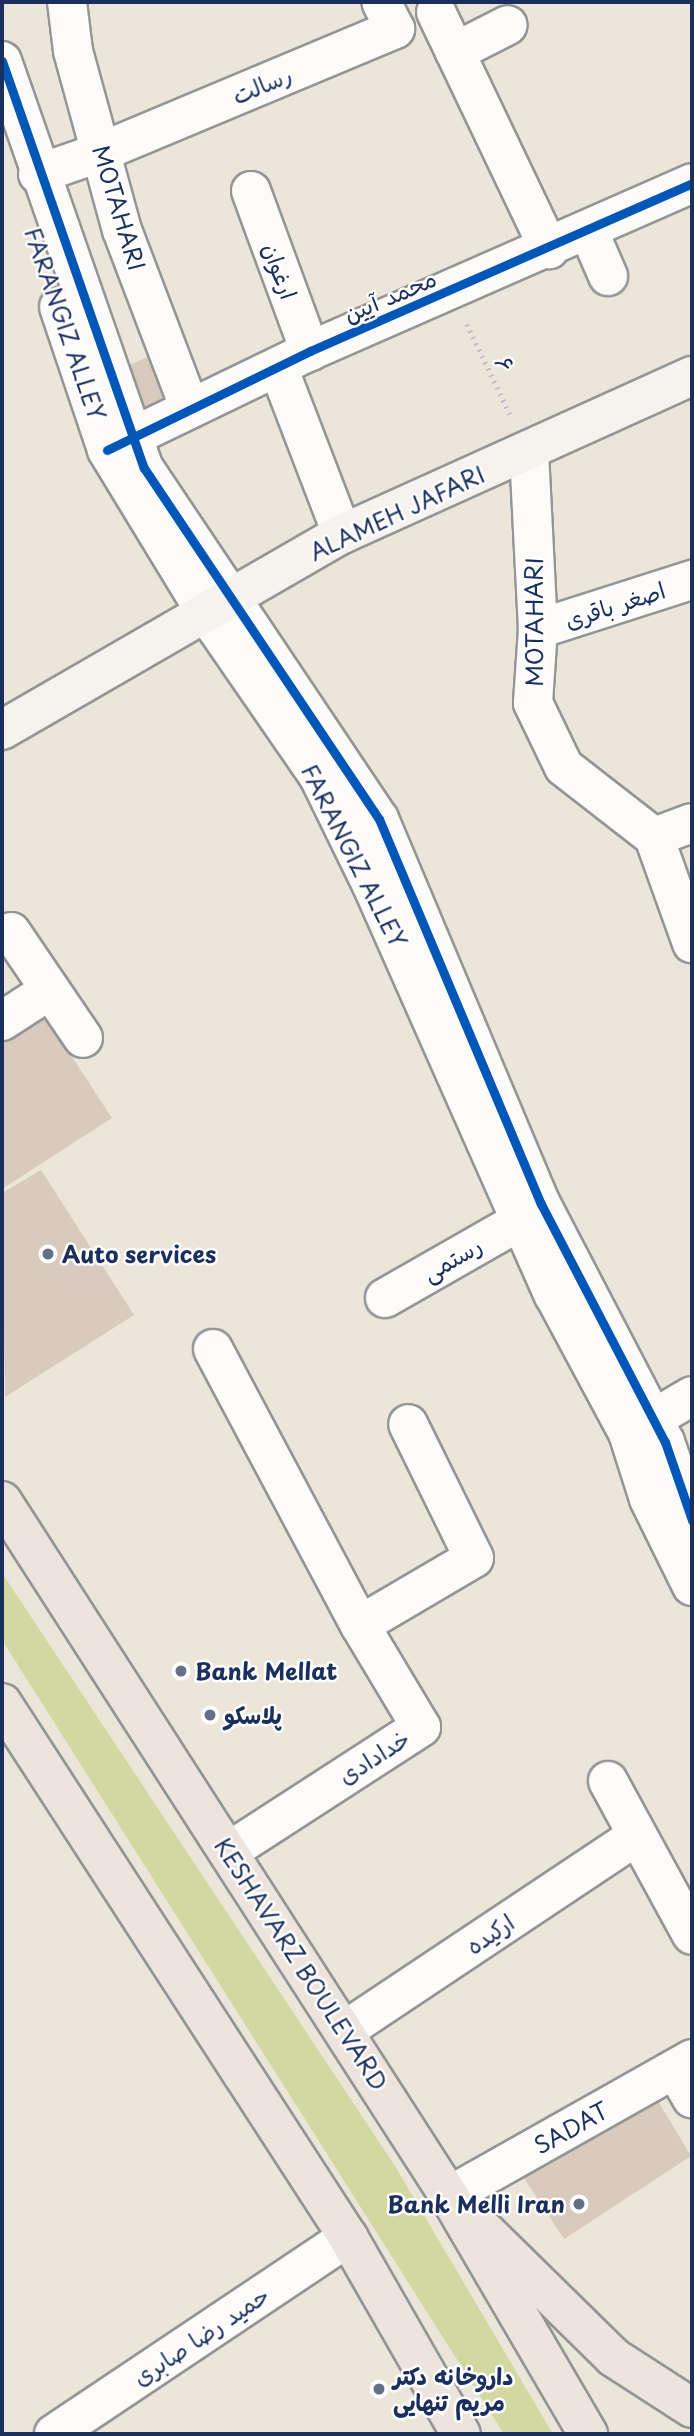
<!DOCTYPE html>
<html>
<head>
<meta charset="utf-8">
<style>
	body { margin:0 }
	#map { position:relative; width:694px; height:2436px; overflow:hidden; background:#ebe6d9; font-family:"Playpen Sans","Playpen Sans Arabic",sans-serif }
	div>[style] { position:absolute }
	.green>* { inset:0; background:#d2d9a0 }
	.building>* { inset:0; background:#d8cabc }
	.path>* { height:4.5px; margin-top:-2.25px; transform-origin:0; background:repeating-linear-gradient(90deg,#c0c1c3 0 2px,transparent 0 7px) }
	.roads { filter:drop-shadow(2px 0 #949595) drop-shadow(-2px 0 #949595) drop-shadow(0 2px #949595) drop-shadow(0 -2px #949595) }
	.minor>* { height:38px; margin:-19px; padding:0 19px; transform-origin:19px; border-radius:19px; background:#fcfbf9 }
	.secondary>* { height:38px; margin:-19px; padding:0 19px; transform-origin:19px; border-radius:19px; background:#f6f3ee }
	.primary>* { height:38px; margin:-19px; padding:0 19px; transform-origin:19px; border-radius:19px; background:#ede5dd }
	.cycleway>* { height:9px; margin:-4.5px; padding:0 4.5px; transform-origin:4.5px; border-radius:4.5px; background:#0057b8 }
	.dots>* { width:19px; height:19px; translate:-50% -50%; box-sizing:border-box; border:4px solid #fff; border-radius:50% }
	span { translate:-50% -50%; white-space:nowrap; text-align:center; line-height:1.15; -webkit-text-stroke:5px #fff; paint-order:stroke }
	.street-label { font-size:23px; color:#1b2f5e }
	.poi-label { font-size:23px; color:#1b2f5e; font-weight:700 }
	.left { translate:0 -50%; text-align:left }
	.right { translate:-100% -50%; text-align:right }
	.frame { position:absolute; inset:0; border:4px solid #1b2f5e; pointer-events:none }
</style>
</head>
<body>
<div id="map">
	<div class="green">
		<i style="clip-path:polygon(2px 1573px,395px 2166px,553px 2434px,504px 2434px,2px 1640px)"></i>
	</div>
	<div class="building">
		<i style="clip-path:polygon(164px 350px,187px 408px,135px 433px,113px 372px)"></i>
		<i style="clip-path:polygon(40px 1008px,112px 1118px,2px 1189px,2px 1032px)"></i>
		<i style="clip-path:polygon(41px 1170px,134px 1315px,5px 1397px,2px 1193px)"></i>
		<i style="clip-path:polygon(658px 2101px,691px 2156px,564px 2239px,518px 2169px)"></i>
	</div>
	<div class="path">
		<i style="left:467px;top:324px;width:100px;rotate:64.5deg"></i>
	</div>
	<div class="roads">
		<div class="minor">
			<i style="left:67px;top:2px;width:49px;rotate:83deg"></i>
			<i style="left:73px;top:51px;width:186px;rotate:74.7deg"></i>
			<i style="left:122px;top:230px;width:191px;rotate:69.2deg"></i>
			<i style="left:436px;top:12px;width:263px;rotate:64.5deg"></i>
			<i style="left:455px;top:52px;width:59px;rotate:-27deg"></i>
			<i style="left:2px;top:61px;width:431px;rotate:70.8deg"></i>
			<i style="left:144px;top:468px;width:422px;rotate:56.2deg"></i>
			<i style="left:379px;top:819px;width:418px;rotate:67.2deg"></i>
			<i style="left:541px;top:1204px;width:268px;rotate:62.5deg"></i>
			<i style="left:665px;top:1442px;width:83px;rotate:70.9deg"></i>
			<i style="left:38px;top:174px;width:67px;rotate:-19.2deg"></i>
			<i style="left:101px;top:152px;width:319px;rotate:-22.7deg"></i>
			<i style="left:395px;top:29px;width:30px;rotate:-117deg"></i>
			<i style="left:251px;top:191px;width:171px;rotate:69.8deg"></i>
			<i style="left:589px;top:232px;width:48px;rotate:66.6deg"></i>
			<i style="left:59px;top:307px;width:151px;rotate:71.4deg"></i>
			<i style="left:107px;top:450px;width:191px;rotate:58.7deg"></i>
			<i style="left:206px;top:613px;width:199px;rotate:55.4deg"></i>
			<i style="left:319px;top:777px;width:118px;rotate:63.9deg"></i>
			<i style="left:371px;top:883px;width:451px;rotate:66.1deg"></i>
			<i style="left:554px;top:1295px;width:157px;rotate:61.8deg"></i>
			<i style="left:628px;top:1433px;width:69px;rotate:72.3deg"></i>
			<i style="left:649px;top:1499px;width:97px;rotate:63.7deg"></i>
			<i style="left:278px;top:367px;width:179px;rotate:69deg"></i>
			<i style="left:111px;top:447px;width:221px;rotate:-25.8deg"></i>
			<i style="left:310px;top:351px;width:417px;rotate:-23.7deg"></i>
			<i style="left:529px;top:452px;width:177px;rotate:87.1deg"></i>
			<i style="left:538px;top:629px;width:74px;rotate:93.9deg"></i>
			<i style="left:533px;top:703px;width:71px;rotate:64.2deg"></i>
			<i style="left:564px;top:767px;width:114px;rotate:37.9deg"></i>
			<i style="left:654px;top:837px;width:113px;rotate:70.3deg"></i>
			<i style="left:538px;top:629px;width:162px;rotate:-17.7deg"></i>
			<i style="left:654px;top:837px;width:40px;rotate:-20.2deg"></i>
			<i style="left:11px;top:932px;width:128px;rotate:55.8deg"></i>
			<i style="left:2px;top:1021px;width:57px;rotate:-32.9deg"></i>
			<i style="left:385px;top:1298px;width:155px;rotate:-29.7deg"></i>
			<i style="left:213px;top:1349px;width:313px;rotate:62deg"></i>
			<i style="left:653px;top:1419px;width:45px;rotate:-30.5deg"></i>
			<i style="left:608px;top:1781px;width:175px;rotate:61.4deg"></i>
			<i style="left:228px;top:1852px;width:230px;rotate:-32.9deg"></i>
			<i style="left:421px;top:1727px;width:119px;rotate:-120.9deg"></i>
			<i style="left:360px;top:1625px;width:132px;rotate:-30.4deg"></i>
			<i style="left:474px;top:1558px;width:149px;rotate:-116.2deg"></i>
			<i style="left:344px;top:2031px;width:351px;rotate:-33.7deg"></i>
			<i style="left:675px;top:2069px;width:34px;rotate:60deg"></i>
			<i style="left:449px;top:2196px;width:279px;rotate:-29.4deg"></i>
			<i style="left:54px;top:2434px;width:354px;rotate:-33.8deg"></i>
		</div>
		<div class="secondary">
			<i style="left:2px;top:730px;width:392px;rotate:-30deg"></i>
			<i style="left:342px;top:534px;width:384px;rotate:-24.3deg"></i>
		</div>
		<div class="primary">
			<i style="left:2px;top:1501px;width:826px;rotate:57.25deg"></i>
			<i style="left:449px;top:2196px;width:276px;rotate:59.7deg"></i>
			<i style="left:2px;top:1703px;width:636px;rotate:57.06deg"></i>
			<i style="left:348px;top:2237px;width:227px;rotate:60.2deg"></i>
			<i style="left:485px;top:2231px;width:180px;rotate:44.5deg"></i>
			<i style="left:613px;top:2357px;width:94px;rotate:32.8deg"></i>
		</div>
	</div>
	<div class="cycleway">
		<i style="left:2px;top:61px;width:431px;rotate:70.8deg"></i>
		<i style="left:144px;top:468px;width:422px;rotate:56.2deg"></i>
		<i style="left:379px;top:819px;width:418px;rotate:67.2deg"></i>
		<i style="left:541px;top:1204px;width:268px;rotate:62.5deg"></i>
		<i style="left:665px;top:1442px;width:83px;rotate:70.9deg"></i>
		<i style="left:107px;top:450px;width:226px;rotate:-26deg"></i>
		<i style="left:310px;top:351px;width:417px;rotate:-23.7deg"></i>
	</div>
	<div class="dots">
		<i style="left:48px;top:1254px;background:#646f89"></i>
		<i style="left:181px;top:1671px;background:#646f89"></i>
		<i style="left:210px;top:1715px;background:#646f89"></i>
		<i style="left:579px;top:2204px;background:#646f89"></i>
		<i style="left:379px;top:2389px;background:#646f89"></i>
	</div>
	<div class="street-label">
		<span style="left:262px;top:85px;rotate:-23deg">رسالت</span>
		<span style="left:119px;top:208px;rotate:73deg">MOTAHARI</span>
		<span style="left:280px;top:271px;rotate:70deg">ارغوان</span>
		<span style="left:390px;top:296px;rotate:-23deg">محمد آیین</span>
		<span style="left:65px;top:324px;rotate:71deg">FARANGIZ ALLEY</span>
		<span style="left:505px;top:364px;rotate:64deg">۶</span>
		<span style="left:397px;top:513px;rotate:-25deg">ALAMEH JAFARI</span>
		<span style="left:615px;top:605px;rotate:-18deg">اصغر باقری</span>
		<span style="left:534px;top:622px;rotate:-90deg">MOTAHARI</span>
		<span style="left:354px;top:856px;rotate:63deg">FARANGIZ ALLEY</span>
		<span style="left:452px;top:1259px;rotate:-30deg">رستمی</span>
		<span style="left:374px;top:1757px;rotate:-33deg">خدادادی</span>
		<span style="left:490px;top:1934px;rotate:-34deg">ارکیده</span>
		<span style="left:301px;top:1964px;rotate:57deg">KESHAVARZ BOULEVARD</span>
		<span style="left:571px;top:2128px;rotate:-29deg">SADAT</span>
		<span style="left:201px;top:2336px;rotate:-34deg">حمید رضا صابری</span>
	</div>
	<div class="poi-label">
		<span class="left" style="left:62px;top:1254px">Auto services</span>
		<span class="left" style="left:195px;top:1671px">Bank Mellat</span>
		<span class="left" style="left:224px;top:1715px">پلاسکو</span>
		<span class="right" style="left:565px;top:2204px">Bank Melli Iran</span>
		<span class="left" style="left:393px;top:2389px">داروخانه دکتر<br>مریم تنهایی</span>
	</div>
	<div class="frame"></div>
</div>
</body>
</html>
